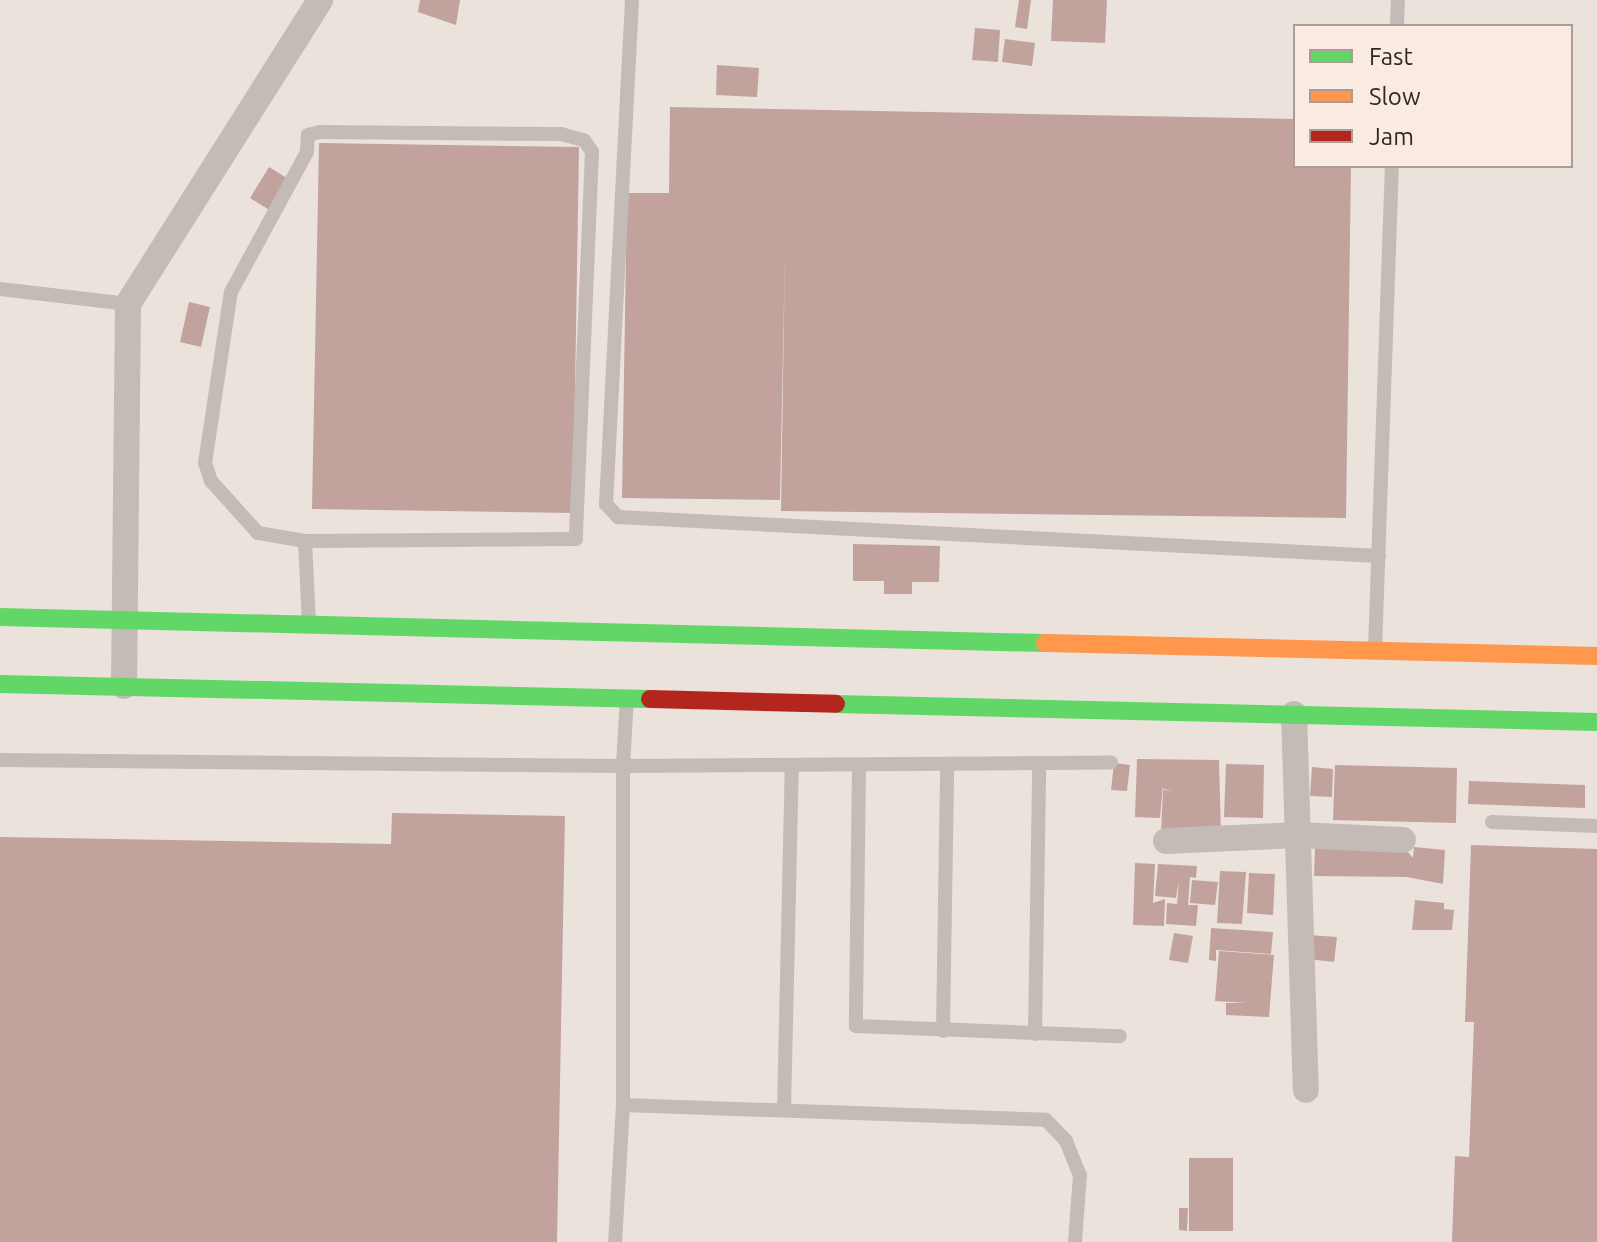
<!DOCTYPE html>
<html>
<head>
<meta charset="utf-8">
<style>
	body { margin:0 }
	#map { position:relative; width:1597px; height:1242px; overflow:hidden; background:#ece2dc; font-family:Ubuntu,sans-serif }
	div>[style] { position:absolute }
	.building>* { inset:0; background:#c1a29d }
	.lane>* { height:14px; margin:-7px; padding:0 7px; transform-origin:7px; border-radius:7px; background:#c4bab6 }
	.street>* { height:26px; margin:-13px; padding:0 13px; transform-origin:13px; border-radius:13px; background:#c4bab6 }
	.fast>* { height:18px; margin:-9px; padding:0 9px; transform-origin:9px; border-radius:9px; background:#63d668 }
	.slow>* { height:18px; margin:-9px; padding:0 9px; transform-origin:9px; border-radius:9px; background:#ff974d }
	.jam>* { height:18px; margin:-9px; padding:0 9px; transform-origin:9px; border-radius:9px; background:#b3261e }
	span { translate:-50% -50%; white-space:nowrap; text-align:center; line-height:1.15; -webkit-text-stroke:7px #faebe2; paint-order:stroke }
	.legend { position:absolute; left:1293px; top:24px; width:280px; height:144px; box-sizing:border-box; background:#faebe2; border:2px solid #ab9d96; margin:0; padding:10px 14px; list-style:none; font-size:24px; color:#342725 }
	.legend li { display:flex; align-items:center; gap:16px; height:40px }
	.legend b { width:40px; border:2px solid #ab9d96 }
</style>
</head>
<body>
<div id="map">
	<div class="building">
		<i style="clip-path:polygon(420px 0,460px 0,456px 25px,418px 12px)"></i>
		<i style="clip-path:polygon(1019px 0,1031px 0,1027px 29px,1015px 27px)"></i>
		<i style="clip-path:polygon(1053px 0,1107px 0,1105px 43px,1051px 41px)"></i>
		<i style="clip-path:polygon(975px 28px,1000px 30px,998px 62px,972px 60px)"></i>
		<i style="clip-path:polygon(1005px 39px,1035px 43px,1032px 66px,1002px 62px)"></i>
		<i style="clip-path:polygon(717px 65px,759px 68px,757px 97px,716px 95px)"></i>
		<i style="clip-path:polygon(670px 107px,1295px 119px,1295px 166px,1351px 166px,1346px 518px,781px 511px,785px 250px,780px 500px,622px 498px,627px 193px,669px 193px)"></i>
		<i style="clip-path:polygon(319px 143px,579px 147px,573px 513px,312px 509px)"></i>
		<i style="clip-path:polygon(269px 167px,290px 180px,271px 211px,250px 198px)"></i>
		<i style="clip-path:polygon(189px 302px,210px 307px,201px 347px,180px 342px)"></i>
		<i style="clip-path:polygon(853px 544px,940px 546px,939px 582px,912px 582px,912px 594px,884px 594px,884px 581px,853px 581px)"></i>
		<i style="clip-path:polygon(1137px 759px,1219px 760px,1221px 835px,1161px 833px,1163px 790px,1173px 791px,1163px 789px,1163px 784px,1160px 818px,1135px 817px)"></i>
		<i style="clip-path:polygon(1114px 763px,1130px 765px,1127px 791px,1111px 790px)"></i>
		<i style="clip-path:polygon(1226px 764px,1264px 765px,1263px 818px,1224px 817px)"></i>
		<i style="clip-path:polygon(1335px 765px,1457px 768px,1456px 823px,1333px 820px)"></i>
		<i style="clip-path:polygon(1312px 767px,1333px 769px,1332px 797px,1310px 796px)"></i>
		<i style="clip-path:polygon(1469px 781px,1585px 785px,1585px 808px,1468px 804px)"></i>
		<i style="clip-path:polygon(392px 813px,565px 816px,557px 1242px,0 1242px,0 837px,391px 844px)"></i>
		<i style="clip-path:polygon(1471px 845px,1597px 849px,1597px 1242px,1452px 1242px,1455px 1156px,1469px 1157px,1474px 1022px,1465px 1022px)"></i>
		<i style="clip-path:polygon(1414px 847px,1445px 850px,1443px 884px,1407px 877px,1314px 876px,1315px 848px,1408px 852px,1413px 858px)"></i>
		<i style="clip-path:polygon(1135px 863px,1155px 864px,1153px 903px,1165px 899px,1164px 926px,1133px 925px)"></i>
		<i style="clip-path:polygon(1158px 864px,1197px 866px,1196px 878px,1190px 877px,1188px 905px,1198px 905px,1196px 926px,1166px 924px,1167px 903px,1177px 904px,1179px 880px,1176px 898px,1155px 896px)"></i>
		<i style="clip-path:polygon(1220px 871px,1246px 872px,1242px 924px,1217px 923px)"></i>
		<i style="clip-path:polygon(1249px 873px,1275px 874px,1273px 915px,1247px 913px)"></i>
		<i style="clip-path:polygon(1192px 880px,1218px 882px,1215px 905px,1190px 903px)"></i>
		<i style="clip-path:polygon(1415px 900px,1444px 903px,1444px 909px,1454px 910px,1452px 930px,1412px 930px)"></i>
		<i style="clip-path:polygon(1211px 928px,1273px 932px,1271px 954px,1216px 950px,1216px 961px,1209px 960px)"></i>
		<i style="clip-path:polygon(1174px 933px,1193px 936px,1188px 963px,1169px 960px)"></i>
		<i style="clip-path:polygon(1309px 935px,1337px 937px,1334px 962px,1307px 959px)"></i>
		<i style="clip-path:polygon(1219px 951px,1274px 955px,1269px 1017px,1226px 1015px,1226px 1003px,1247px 1003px,1215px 1001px)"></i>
		<i style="clip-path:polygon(1189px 1158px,1233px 1158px,1233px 1231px,1189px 1231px)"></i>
		<i style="clip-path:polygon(1179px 1208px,1188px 1208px,1187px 1231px,1179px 1230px)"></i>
	</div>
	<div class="lane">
		<i style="left:632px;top:0;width:505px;rotate:92.95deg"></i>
		<i style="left:606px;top:504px;width:18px;rotate:47deg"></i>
		<i style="left:618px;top:517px;width:762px;rotate:2.93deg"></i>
		<i style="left:1397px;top:26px;width:26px;rotate:-88deg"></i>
		<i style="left:320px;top:132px;width:241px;rotate:0.5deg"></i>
		<i style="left:561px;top:134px;width:24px;rotate:15deg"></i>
		<i style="left:584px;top:140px;width:14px;rotate:56deg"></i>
		<i style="left:592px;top:152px;width:387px;rotate:92.4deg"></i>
		<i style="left:576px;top:539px;width:271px;rotate:179.6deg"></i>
		<i style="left:305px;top:541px;width:48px;rotate:-170.3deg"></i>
		<i style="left:258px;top:533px;width:70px;rotate:-132.1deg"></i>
		<i style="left:211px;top:481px;width:19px;rotate:-108deg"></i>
		<i style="left:205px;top:463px;width:173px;rotate:-81.4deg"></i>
		<i style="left:231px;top:292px;width:159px;rotate:-61.5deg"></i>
		<i style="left:307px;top:152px;width:17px;rotate:-87deg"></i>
		<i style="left:308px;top:135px;width:12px;rotate:-14deg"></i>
		<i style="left:0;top:289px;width:129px;rotate:6.7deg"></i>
		<i style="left:305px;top:541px;width:83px;rotate:87.2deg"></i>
		<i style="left:1375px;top:650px;width:484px;rotate:-88deg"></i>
		<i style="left:627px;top:698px;width:68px;rotate:93.4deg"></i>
		<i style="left:623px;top:766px;width:488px;rotate:-0.4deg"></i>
		<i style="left:0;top:760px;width:623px;rotate:0.55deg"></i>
		<i style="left:623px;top:766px;width:339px;rotate:90deg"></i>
		<i style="left:623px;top:1105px;width:137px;rotate:93.3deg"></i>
		<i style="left:859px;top:766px;width:260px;rotate:90.7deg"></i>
		<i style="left:856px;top:1026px;width:264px;rotate:2.2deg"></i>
		<i style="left:1492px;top:822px;width:105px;rotate:2.2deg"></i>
		<i style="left:943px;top:1031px;width:266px;rotate:-89.1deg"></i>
		<i style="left:1035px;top:1034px;width:269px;rotate:-89.1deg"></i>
		<i style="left:623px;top:1105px;width:423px;rotate:2deg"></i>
		<i style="left:1046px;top:1120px;width:29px;rotate:46deg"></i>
		<i style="left:1066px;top:1141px;width:37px;rotate:68deg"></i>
		<i style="left:1080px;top:1175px;width:67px;rotate:94.3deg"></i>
		<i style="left:784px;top:1110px;width:344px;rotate:-88.7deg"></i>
	</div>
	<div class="street">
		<i style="left:124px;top:686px;width:382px;rotate:-89.4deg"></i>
		<i style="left:128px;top:304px;width:360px;rotate:-57.7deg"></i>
		<i style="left:1294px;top:714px;width:376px;rotate:88.2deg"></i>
		<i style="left:1166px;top:841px;width:132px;rotate:-2.6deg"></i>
		<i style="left:1298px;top:835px;width:105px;rotate:2.7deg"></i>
	</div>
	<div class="fast">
		<i style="left:0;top:617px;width:1045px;rotate:1.43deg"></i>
		<i style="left:0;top:684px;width:650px;rotate:1.32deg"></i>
		<i style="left:836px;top:704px;width:761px;rotate:1.35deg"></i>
	</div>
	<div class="slow">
		<i style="left:1045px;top:643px;width:552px;rotate:1.35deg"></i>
	</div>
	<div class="jam">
		<i style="left:650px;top:699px;width:186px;rotate:1.5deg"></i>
	</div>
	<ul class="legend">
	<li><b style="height:10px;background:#63d668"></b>Fast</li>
	<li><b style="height:10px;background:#ff974d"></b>Slow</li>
	<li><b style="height:10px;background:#b3261e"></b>Jam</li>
	</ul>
</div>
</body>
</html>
